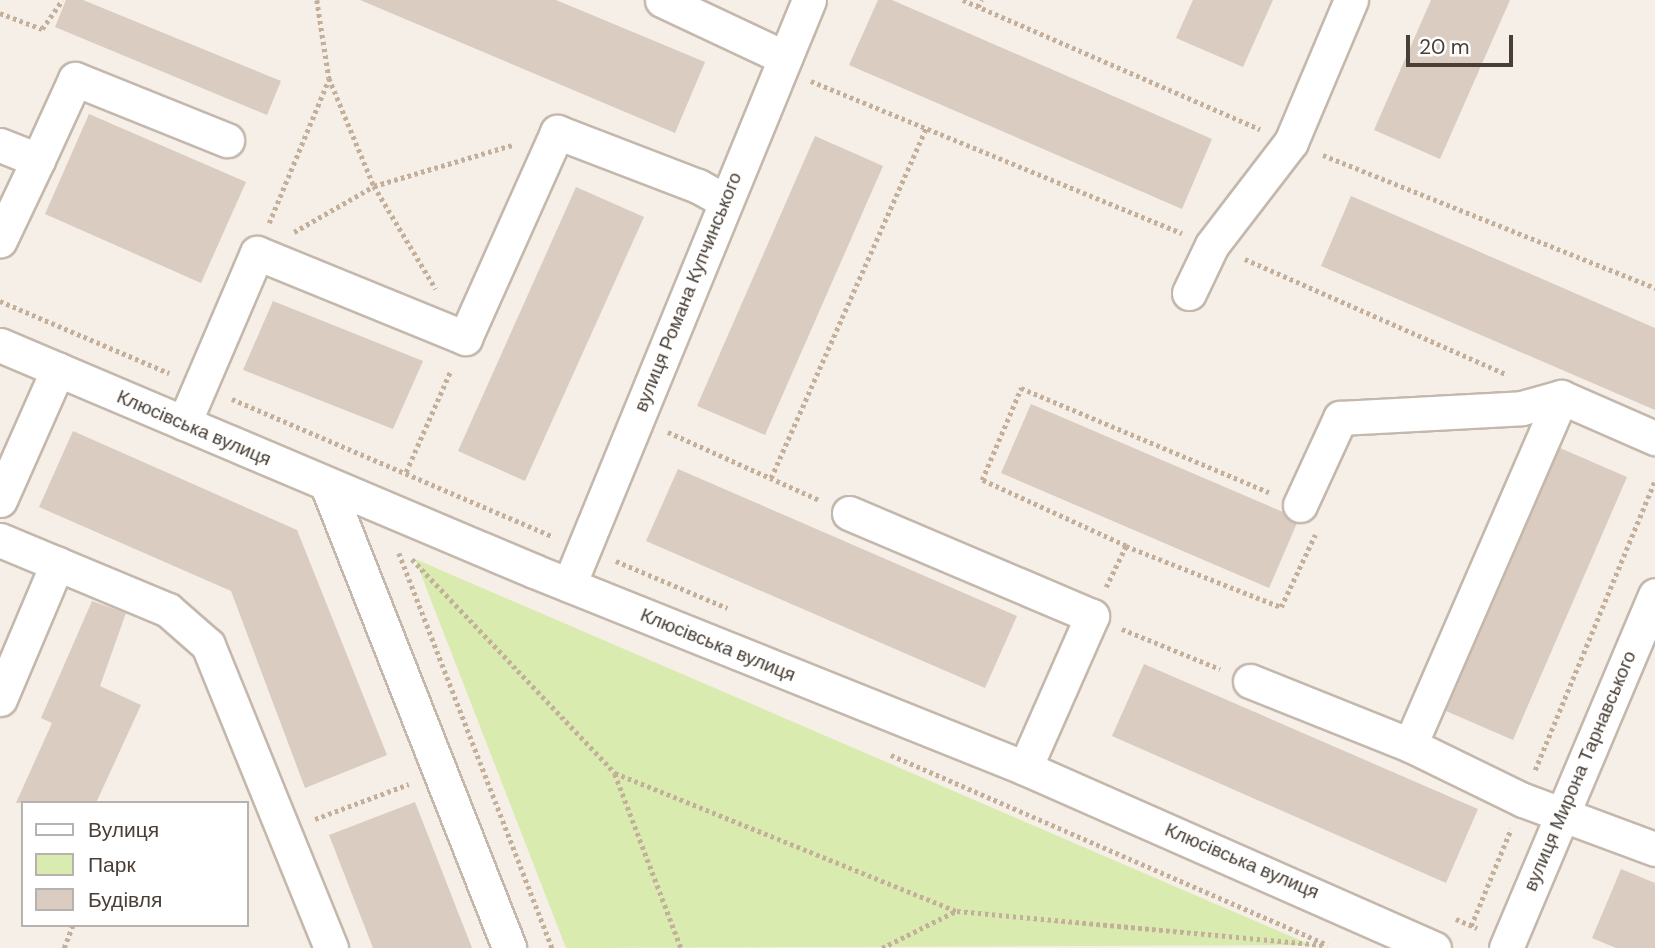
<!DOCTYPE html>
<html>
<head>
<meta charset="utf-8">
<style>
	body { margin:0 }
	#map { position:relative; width:1655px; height:948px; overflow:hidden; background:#f5efe8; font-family:"DM Sans",sans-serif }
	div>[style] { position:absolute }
	.green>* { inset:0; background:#d9ebae }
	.building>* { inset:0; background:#daccc0 }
	.path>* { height:4.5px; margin-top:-2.25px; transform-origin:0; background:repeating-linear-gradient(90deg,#c4af9a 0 3.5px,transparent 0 7px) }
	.roads { filter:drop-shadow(2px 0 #c4b8ad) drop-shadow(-2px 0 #c4b8ad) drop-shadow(0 2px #c4b8ad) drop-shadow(0 -2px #c4b8ad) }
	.minor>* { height:33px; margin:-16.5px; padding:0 16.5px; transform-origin:16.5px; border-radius:16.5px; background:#fff }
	span { translate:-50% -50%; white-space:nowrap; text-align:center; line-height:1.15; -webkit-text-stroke:5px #fff; paint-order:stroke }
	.street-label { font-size:19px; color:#493f36 }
	.legend { position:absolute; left:21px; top:801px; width:228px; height:126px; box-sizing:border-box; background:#fff; border:2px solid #b6b2af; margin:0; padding:9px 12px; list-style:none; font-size:21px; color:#493f36 }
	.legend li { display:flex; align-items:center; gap:14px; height:35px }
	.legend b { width:35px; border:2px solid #b6b2af }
	.scale { position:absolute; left:1406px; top:35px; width:107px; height:32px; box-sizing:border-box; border:4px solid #493f36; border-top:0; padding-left:9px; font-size:21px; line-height:24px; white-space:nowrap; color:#493f36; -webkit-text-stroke:5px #fff; paint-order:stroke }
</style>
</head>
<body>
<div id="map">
	<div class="green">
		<i style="clip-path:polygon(415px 559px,1311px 945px,566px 948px)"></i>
	</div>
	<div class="building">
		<i style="clip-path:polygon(66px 0,83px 0,281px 81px,267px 115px,55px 27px)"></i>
		<i style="clip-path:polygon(360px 0,556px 0,705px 62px,675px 133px)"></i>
		<i style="clip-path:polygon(878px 0,892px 0,1212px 139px,1182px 209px,849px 65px)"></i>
		<i style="clip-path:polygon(1193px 0,1273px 0,1243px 67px,1176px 38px)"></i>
		<i style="clip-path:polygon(1431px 0,1510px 0,1440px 159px,1374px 130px)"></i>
		<i style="clip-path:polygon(89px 114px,246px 182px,201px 283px,45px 214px)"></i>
		<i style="clip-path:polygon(815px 136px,883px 166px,765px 435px,697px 406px)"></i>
		<i style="clip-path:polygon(576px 187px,644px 217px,525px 481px,458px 451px)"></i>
		<i style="clip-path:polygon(1351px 196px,1655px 328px,1655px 410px,1321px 266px)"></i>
		<i style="clip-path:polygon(273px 301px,423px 361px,393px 429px,243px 370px)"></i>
		<i style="clip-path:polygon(1031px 404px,1283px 512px,1297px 523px,1269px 588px,1001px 473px)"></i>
		<i style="clip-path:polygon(73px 431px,297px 530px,387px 755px,305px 788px,231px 591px,39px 507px)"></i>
		<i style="clip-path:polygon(1560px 448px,1627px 477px,1513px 740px,1446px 711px)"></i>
		<i style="clip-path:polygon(678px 469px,1017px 616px,985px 688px,646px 541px)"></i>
		<i style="clip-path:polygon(92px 601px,126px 613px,100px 686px,141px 705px,96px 803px,16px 803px,52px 723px,41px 718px)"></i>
		<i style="clip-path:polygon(1144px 664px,1478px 809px,1446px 883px,1112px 736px)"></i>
		<i style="clip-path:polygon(415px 802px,472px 948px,373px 948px,329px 835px)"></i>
		<i style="clip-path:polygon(1621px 869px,1655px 883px,1655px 948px,1616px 948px,1592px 938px)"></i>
	</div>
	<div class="path">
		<i style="left:317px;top:0;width:79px;rotate:81.3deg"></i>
		<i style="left:329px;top:78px;width:117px;rotate:67.4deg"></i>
		<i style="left:374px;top:186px;width:120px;rotate:59deg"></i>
		<i style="left:963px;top:0;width:324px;rotate:23.5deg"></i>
		<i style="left:978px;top:7px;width:8px;rotate:-67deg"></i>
		<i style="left:0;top:13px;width:45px;rotate:20.9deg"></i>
		<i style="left:42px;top:29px;width:35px;rotate:-55deg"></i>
		<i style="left:811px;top:81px;width:401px;rotate:22.3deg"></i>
		<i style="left:1323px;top:155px;width:358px;rotate:21.8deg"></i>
		<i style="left:269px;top:223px;width:156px;rotate:-67.4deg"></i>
		<i style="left:294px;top:232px;width:92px;rotate:-29.9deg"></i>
		<i style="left:374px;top:186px;width:144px;rotate:-16.5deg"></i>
		<i style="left:1245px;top:259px;width:285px;rotate:23.8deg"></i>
		<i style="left:0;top:301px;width:184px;rotate:23.1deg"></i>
		<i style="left:232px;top:399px;width:348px;rotate:23.2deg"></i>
		<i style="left:668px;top:432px;width:166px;rotate:24.2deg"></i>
		<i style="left:406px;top:472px;width:111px;rotate:-66.2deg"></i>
		<i style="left:771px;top:478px;width:383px;rotate:-66.1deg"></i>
		<i style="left:1126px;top:546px;width:158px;rotate:-155.4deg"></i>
		<i style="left:982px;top:480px;width:100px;rotate:-67deg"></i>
		<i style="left:1021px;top:388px;width:269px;rotate:22.8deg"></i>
		<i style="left:399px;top:553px;width:424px;rotate:68.8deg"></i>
		<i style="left:412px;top:559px;width:295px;rotate:46.5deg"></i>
		<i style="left:615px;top:773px;width:369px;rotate:22deg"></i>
		<i style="left:957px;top:911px;width:367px;rotate:5.3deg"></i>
		<i style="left:616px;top:561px;width:121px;rotate:22.9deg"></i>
		<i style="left:1106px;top:587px;width:46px;rotate:-64deg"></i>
		<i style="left:1126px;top:546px;width:167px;rotate:21.5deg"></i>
		<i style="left:1281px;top:607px;width:80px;rotate:-64.7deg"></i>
		<i style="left:1122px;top:629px;width:106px;rotate:22.2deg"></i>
		<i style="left:891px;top:755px;width:476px;rotate:23.5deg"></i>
		<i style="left:1535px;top:770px;width:313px;rotate:-67.5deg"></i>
		<i style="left:615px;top:774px;width:186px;rotate:69.2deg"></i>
		<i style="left:315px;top:819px;width:100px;rotate:-20.4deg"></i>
		<i style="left:1456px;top:919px;width:23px;rotate:23deg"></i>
		<i style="left:1471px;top:926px;width:105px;rotate:-67.6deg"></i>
		<i style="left:64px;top:948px;width:25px;rotate:-69deg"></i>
		<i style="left:882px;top:948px;width:83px;rotate:-26.6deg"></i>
	</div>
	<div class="roads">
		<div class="minor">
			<i style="left:662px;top:0;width:136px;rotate:25.2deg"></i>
			<i style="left:0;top:145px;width:41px;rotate:21.5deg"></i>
			<i style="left:38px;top:160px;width:89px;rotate:115.4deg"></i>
			<i style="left:38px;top:160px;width:89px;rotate:-65.4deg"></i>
			<i style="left:75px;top:79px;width:164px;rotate:21.9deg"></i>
			<i style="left:1189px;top:293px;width:53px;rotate:-64.4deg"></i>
			<i style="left:1212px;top:245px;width:130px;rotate:-52.5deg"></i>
			<i style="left:1291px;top:142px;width:154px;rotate:-67.1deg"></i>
			<i style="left:0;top:345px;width:580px;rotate:22.94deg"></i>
			<i style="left:534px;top:571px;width:529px;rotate:21.86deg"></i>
			<i style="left:1025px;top:768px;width:447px;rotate:23.8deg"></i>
			<i style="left:184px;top:423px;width:185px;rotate:-66.8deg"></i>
			<i style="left:257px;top:253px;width:225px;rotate:22.2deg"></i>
			<i style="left:465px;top:338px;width:226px;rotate:-65.9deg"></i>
			<i style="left:557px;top:132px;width:151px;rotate:21deg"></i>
			<i style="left:698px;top:186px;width:29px;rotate:29deg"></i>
			<i style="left:327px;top:485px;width:497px;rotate:68.5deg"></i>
			<i style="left:0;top:500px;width:143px;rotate:-66.1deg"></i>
			<i style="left:1300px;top:505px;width:96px;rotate:-65.3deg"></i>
			<i style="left:1340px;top:418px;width:182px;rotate:-3.1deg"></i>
			<i style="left:1522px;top:408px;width:41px;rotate:-15.8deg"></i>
			<i style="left:849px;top:513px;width:264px;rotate:23deg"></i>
			<i style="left:1092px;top:616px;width:166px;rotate:113.8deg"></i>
			<i style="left:0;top:540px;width:182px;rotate:22.6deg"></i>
			<i style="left:168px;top:610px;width:53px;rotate:41.2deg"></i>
			<i style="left:208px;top:645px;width:327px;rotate:67.9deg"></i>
			<i style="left:569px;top:585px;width:632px;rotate:-67.69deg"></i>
			<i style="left:1250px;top:681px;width:172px;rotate:21.8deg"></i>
			<i style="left:1410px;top:745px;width:126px;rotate:26deg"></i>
			<i style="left:1523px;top:800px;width:141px;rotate:20.4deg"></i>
			<i style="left:0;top:699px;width:147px;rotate:-67.1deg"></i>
			<i style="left:1410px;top:745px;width:379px;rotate:-66.5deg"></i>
			<i style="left:1561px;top:397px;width:103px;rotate:23.6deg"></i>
			<i style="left:1506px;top:948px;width:383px;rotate:-67.1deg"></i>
		</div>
	</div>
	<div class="street-label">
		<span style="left:688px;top:292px;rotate:-68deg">вулиця Романа Купчинського</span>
		<span style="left:194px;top:428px;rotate:23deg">Клюсівська вулиця</span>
		<span style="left:718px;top:645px;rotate:22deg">Клюсівська вулиця</span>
		<span style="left:1580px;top:771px;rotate:-67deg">вулиця Мирона Тарнавського</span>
		<span style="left:1242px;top:861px;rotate:23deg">Клюсівська вулиця</span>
	</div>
	<ul class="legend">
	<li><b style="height:9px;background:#fff"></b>Вулиця</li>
	<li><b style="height:19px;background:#d9ebae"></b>Парк</li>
	<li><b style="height:19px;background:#daccc0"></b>Будівля</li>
	</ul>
	<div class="scale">20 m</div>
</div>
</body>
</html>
